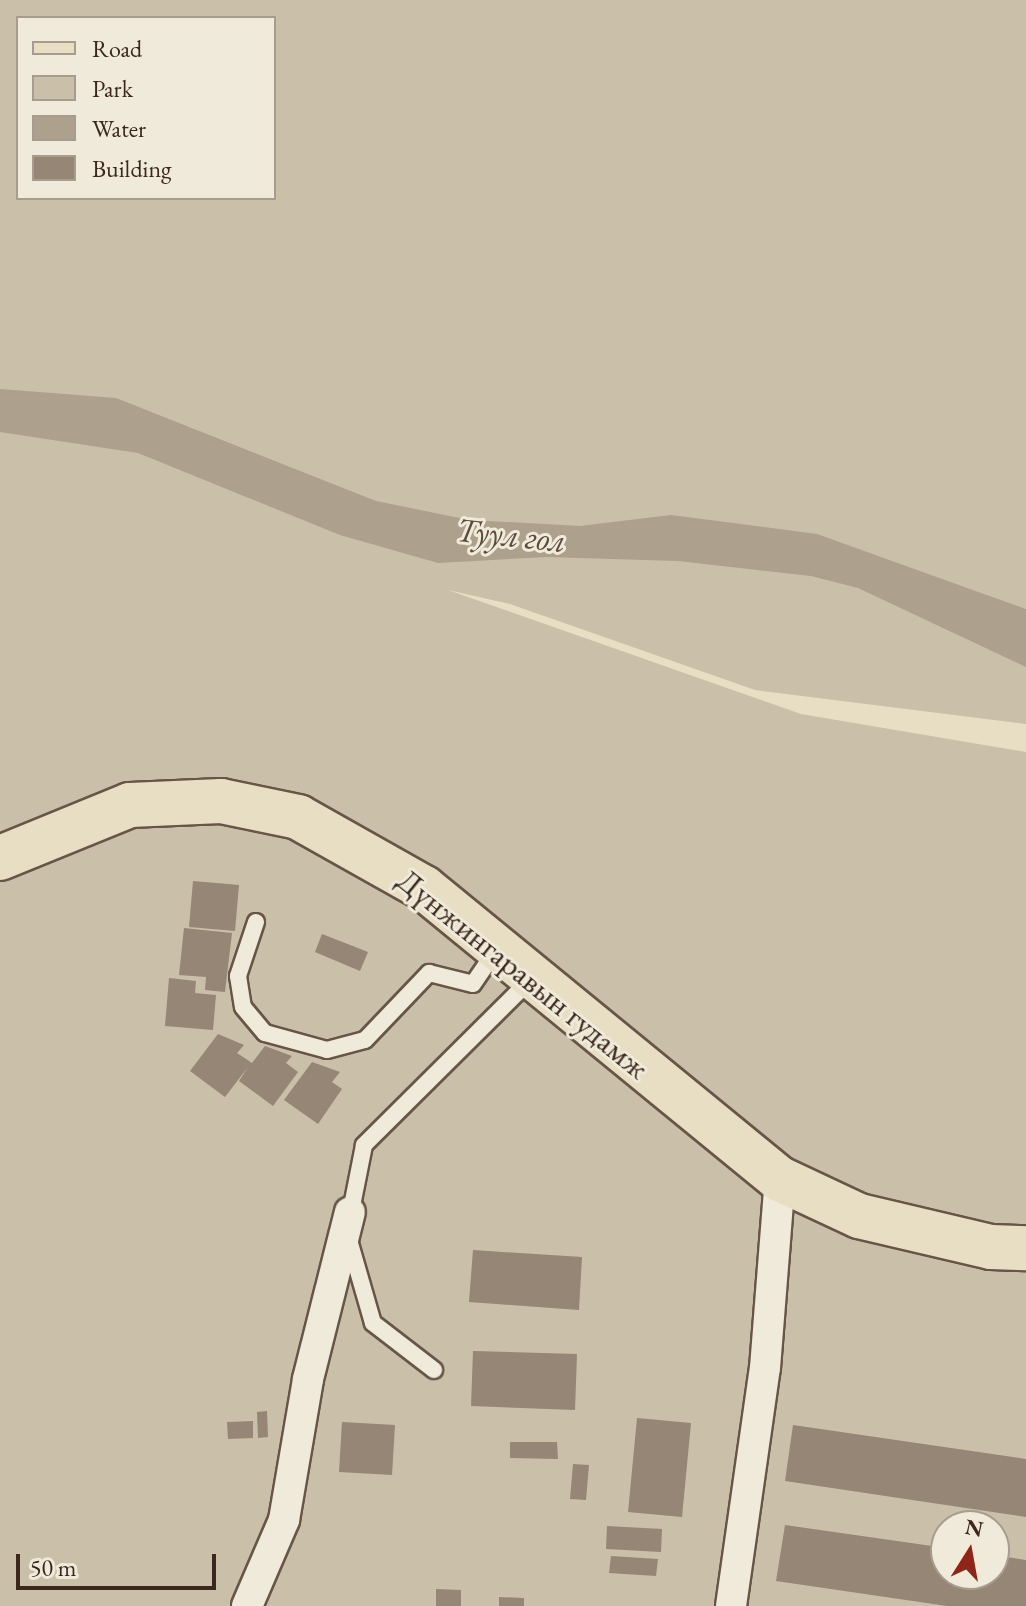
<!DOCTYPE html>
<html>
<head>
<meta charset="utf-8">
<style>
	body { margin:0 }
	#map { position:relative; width:1026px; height:1606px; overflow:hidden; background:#e7dec4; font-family:"EB Garamond",serif }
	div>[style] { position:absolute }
	.green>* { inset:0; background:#cabfa8 }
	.water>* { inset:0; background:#ada08c }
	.building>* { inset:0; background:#958675 }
	.roads { filter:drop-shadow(2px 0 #675548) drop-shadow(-2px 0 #675548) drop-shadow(0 2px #675548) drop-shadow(0 -2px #675548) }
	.lane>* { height:16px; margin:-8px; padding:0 8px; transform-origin:8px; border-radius:8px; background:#efead9 }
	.street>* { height:30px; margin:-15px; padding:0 15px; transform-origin:15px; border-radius:15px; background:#efead9 }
	.primary>* { height:44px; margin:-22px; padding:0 22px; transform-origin:22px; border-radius:22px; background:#e7dec4 }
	span { translate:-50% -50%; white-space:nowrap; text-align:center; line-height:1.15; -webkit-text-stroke:6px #efead9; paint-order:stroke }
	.street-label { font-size:32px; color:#3c271f }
	.water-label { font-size:34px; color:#5e4b40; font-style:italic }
	.legend { position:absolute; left:16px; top:16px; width:260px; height:184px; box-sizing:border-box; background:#efead9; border:2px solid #a79c8f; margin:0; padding:10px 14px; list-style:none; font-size:24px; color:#3c271f }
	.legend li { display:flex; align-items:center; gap:16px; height:40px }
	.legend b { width:40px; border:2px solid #a79c8f }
	.north { position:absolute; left:930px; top:1510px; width:80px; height:80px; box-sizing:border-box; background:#efead9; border:2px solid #a79c8f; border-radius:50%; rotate:11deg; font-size:22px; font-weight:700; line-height:32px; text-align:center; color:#3c271f }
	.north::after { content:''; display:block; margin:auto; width:28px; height:36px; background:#8f2418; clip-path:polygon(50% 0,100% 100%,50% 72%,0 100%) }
	.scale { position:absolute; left:16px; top:1554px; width:200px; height:36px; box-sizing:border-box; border:4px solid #3c271f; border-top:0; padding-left:10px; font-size:24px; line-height:28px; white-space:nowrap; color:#3c271f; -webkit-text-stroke:6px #efead9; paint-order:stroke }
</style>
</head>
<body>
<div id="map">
	<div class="green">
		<i style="clip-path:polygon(evenodd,0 0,1026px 0,1026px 724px,755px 690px,510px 604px,448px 590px,801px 714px,1026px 752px,1026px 1606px,0 1606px,0 0,18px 18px,274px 18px,274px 198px,18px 198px,18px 18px,0 0,946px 1526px,994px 1526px,994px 1574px,946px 1574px,946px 1526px)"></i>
	</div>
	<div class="water">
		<i style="clip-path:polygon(0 389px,116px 398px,376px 501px,469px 520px,580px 526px,671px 515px,817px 534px,1026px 609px,1026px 667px,858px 588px,811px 576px,678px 561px,546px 557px,438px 563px,340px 535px,138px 453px,0 432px)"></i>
	</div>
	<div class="building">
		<i style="clip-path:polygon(193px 881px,239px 885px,235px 931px,189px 927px)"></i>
		<i style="clip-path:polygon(184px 928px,232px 933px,225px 992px,205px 990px,206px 977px,179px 975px)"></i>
		<i style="clip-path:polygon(322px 934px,368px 952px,360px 971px,315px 952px)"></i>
		<i style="clip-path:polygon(169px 978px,196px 981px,195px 993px,216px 995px,213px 1030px,165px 1026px)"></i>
		<i style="clip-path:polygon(218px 1034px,244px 1045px,237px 1053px,252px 1063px,265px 1046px,292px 1056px,286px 1063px,298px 1072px,273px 1106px,239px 1081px,248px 1067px,225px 1097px,190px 1071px)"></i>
		<i style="clip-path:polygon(312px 1062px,340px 1072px,332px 1082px,342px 1089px,318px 1124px,284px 1100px)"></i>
		<i style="clip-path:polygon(473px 1250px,582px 1257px,579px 1310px,469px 1302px)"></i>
		<i style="clip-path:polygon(473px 1351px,577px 1354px,575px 1410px,471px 1406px)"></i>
		<i style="clip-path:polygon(267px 1411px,268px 1437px,258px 1438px,257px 1412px)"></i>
		<i style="clip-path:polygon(637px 1418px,691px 1423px,682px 1517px,628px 1512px)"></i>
		<i style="clip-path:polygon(253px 1421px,253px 1438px,228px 1439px,227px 1422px)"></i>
		<i style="clip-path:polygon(342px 1422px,395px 1425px,392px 1475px,339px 1472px)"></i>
		<i style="clip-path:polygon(793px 1425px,1026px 1459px,1026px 1517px,785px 1481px)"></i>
		<i style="clip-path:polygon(510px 1442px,557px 1442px,558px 1459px,510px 1458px)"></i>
		<i style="clip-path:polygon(573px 1464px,589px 1465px,586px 1500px,570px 1499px)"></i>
		<i style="clip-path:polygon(785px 1525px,946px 1548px,946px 1574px,994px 1574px,994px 1555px,1026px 1560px,1026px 1606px,947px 1606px,776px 1581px)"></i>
		<i style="clip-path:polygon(607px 1526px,662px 1529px,661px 1552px,606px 1549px)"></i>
		<i style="clip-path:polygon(611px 1556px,658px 1559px,656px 1576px,609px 1573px)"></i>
		<i style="clip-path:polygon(436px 1589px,461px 1590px,461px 1606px,436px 1606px)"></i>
		<i style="clip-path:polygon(499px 1597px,524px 1598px,524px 1606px,499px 1606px)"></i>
	</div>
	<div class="roads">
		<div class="lane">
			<i style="left:256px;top:922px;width:57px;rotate:108.4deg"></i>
			<i style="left:238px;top:976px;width:31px;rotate:81deg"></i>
			<i style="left:243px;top:1007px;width:34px;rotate:50deg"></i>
			<i style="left:265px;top:1033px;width:64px;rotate:15.3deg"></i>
			<i style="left:327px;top:1050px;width:39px;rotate:-15deg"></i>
			<i style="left:365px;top:1040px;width:93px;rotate:-46.3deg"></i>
			<i style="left:429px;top:973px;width:45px;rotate:14deg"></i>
			<i style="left:473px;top:984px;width:42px;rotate:-55.6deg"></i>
			<i style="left:350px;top:1216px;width:72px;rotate:-78.8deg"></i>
			<i style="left:364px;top:1145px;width:235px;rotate:-44.8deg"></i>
			<i style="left:349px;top:1240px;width:86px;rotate:73.9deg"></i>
			<i style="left:373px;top:1323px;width:77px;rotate:37.6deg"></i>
		</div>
		<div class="street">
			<i style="left:247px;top:1606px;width:94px;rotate:-66.7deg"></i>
			<i style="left:284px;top:1520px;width:143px;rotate:-80.3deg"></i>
			<i style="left:308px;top:1379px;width:172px;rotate:-75.9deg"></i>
			<i style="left:731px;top:1606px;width:240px;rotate:-81.9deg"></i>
			<i style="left:765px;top:1368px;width:190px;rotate:-85.5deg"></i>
		</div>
		<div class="primary">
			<i style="left:0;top:858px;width:140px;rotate:-22.2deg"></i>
			<i style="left:130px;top:805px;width:91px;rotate:-2.5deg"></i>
			<i style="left:221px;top:801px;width:79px;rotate:11.7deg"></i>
			<i style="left:298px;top:817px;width:145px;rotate:29.4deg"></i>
			<i style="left:424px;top:888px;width:460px;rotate:39.3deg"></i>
			<i style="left:780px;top:1179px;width:87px;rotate:25.1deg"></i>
			<i style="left:859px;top:1216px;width:136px;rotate:13.2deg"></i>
			<i style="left:991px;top:1247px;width:35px;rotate:2deg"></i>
		</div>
	</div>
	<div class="street-label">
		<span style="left:523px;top:974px;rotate:39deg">Дүнжингаравын гудамж</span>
	</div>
	<div class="water-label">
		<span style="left:511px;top:535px;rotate:6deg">Туул гол</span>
	</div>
	<ul class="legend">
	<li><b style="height:10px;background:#e7dec4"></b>Road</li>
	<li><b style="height:22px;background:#cabfa8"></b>Park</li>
	<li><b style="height:22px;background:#ada08c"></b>Water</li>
	<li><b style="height:22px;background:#958675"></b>Building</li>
	</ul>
	<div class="north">N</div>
	<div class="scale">50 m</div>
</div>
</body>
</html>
